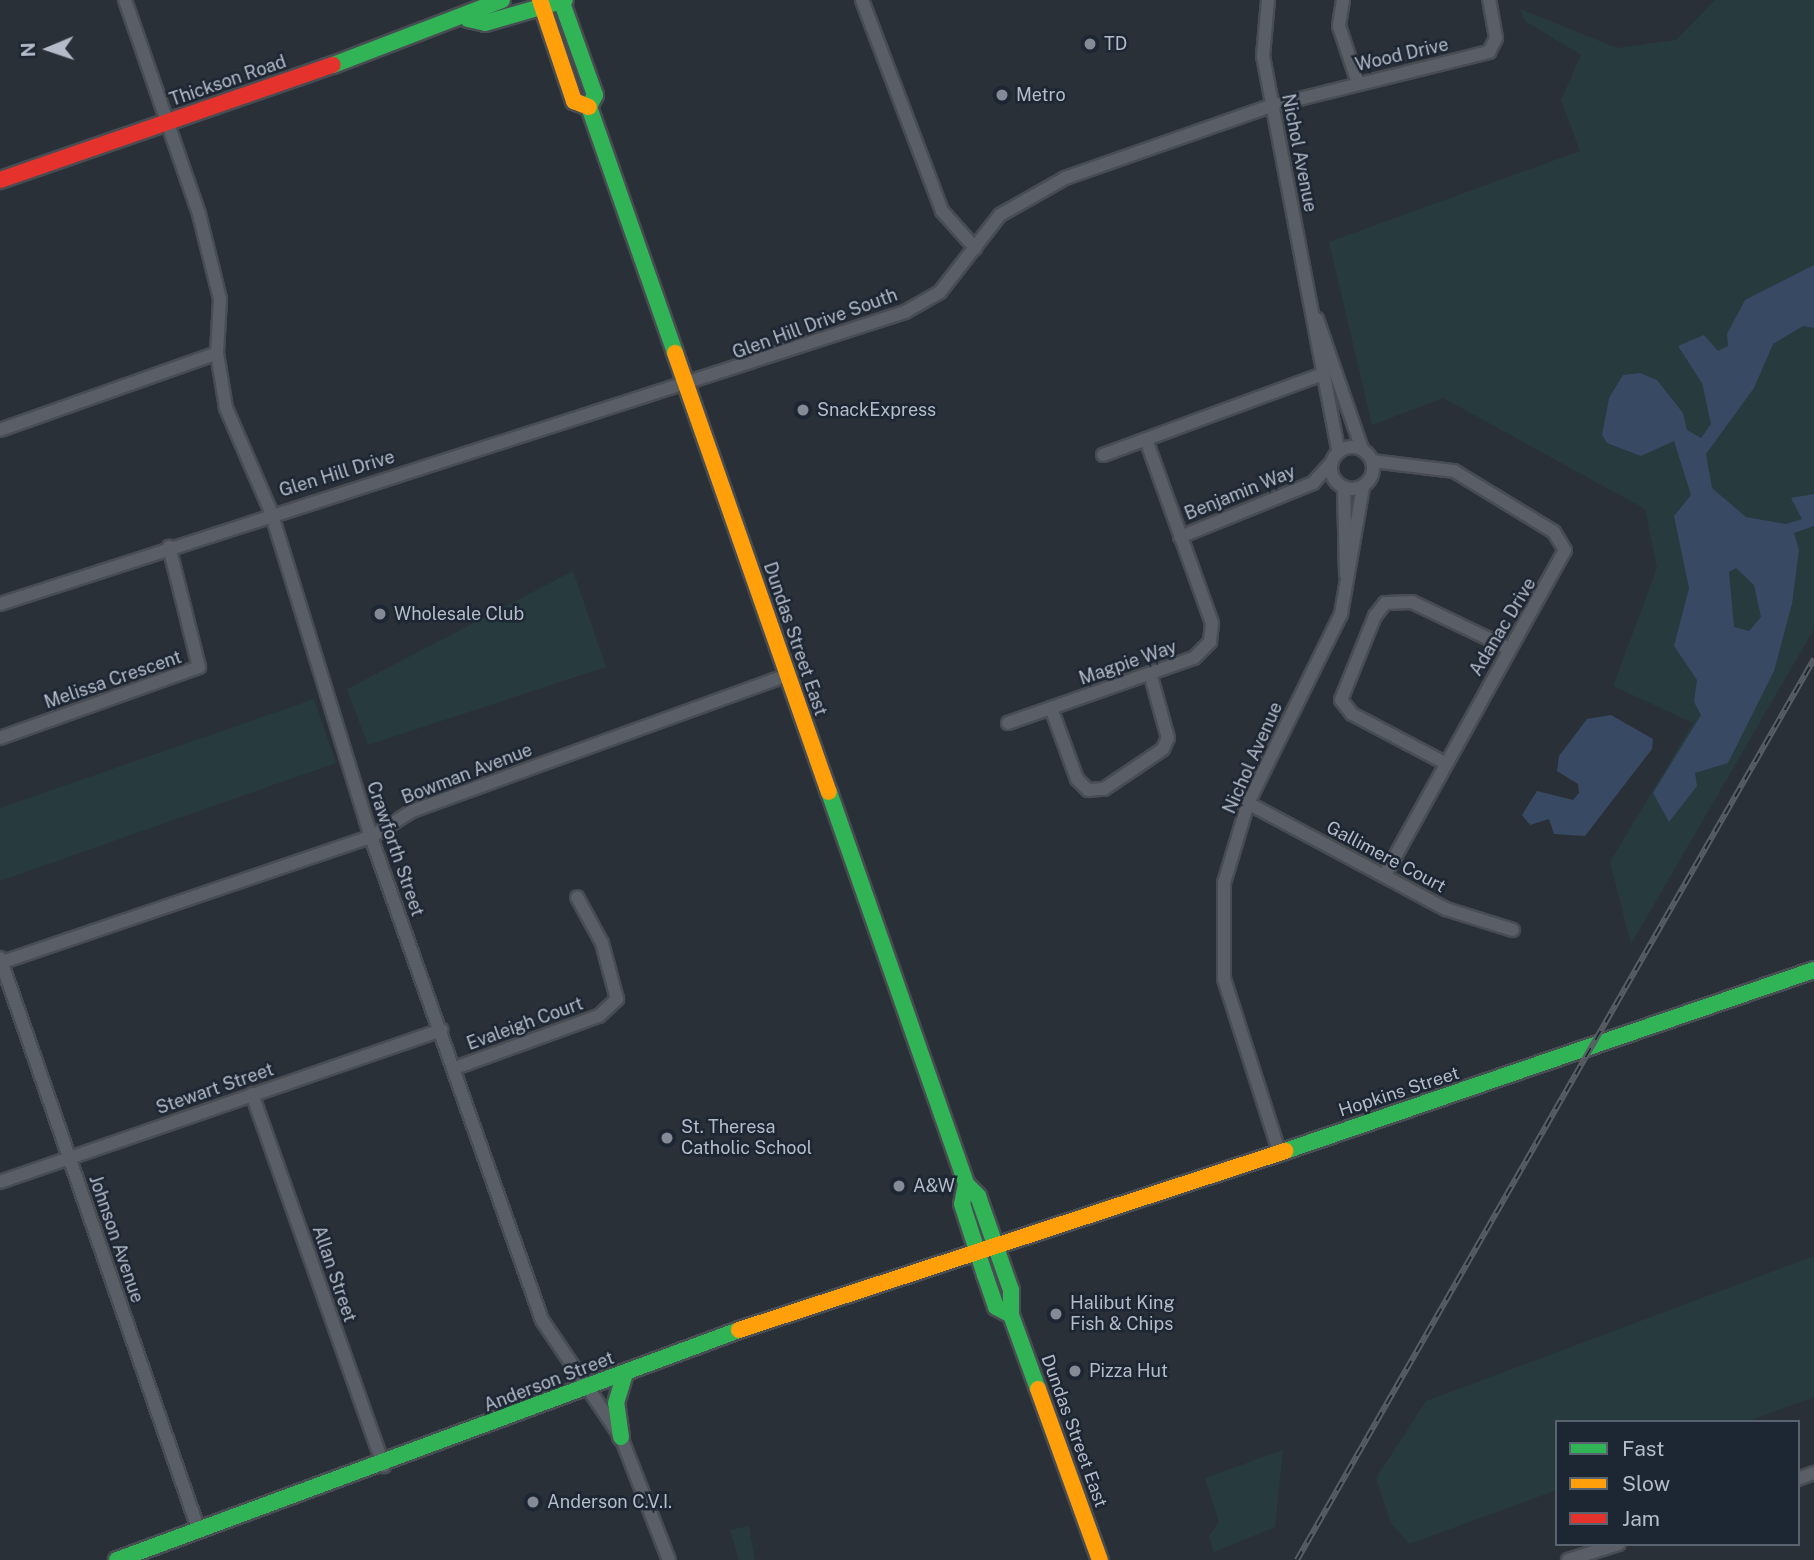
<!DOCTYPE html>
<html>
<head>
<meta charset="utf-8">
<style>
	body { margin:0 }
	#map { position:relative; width:1814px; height:1560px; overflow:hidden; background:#2a3038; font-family:"Public Sans",sans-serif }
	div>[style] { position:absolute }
	.green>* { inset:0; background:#273a3e }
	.water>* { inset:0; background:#384963 }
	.roads { filter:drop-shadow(2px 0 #484c53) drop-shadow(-2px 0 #484c53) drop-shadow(0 2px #484c53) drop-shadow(0 -2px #484c53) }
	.street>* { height:12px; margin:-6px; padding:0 6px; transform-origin:6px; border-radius:6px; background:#5a5e66 }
	.street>.ring { margin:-6px; padding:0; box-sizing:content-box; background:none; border:12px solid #5a5e66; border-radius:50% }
	.fast>* { height:16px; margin:-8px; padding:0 8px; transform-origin:8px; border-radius:8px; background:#30b455 }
	.slow>* { height:16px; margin:-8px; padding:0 8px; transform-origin:8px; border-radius:8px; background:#ff9f0a }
	.jam>* { height:16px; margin:-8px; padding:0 8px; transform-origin:8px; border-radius:8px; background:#e5322d }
	.rail>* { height:6px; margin-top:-3px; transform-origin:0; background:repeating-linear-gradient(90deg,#1d2633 0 10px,#595d64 0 20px); box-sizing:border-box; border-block:2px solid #595d64 }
	.dots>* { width:19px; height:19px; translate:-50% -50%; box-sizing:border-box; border:4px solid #1d2633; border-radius:50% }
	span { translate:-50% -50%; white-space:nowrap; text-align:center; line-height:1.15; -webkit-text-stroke:5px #1d2633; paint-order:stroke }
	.poi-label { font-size:18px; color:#b4bcc9 }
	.left { translate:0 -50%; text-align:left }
	.street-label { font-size:18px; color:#b4bcc9 }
	.legend { position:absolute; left:1555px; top:1420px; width:245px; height:126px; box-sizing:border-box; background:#1d2633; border:2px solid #59626f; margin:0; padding:9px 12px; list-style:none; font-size:21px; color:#b4bcc9 }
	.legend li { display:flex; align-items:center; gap:14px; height:35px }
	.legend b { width:35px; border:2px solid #59626f }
	.north { position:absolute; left:14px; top:14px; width:70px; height:70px; -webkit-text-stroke:5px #1d2633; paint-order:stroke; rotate:268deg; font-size:19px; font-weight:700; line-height:28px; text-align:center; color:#b4bcc9 }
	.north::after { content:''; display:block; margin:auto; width:24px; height:32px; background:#b4bcc9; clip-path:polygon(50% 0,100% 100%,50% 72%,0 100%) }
</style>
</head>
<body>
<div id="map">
	<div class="green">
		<i style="clip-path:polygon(1715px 0,1814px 0,1814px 629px,1631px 944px,1610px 862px,1693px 723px,1613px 686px,1657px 568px,1645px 509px,1443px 398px,1372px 425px,1329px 242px,1580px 151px,1561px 100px,1581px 55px,1525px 21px,1520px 9px,1617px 48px,1676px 40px)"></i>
		<i style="clip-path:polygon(573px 571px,606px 667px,368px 745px,347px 689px)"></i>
		<i style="clip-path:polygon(314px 699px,336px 763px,0 881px,0 808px)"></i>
		<i style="clip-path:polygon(1814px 1256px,1814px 1397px,1746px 1422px,1557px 1422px,1557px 1490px,1409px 1544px,1391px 1523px,1376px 1478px,1426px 1401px)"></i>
		<i style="clip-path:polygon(1283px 1450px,1275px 1527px,1214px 1552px,1209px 1536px,1219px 1522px,1205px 1478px)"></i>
		<i style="clip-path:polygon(749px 1526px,755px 1560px,739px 1560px,730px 1530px)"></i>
	</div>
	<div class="water">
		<i style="clip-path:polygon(evenodd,1814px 265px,1814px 328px,1803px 326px,1773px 344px,1754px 388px,1706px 454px,1712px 488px,1746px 517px,1786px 524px,1802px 519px,1791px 498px,1814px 494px,1814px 526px,1794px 533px,1799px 550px,1792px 604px,1774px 671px,1728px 763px,1695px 773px,1697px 786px,1669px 822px,1653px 793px,1701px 715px,1694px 702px,1697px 680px,1674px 646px,1689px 588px,1674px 516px,1691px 495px,1674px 441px,1641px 456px,1607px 443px,1602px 435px,1609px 398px,1623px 375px,1640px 373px,1657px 380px,1683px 413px,1687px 430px,1701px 438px,1711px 424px,1702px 383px,1678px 346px,1704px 335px,1718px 351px,1728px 346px,1727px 334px,1745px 300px,1814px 265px,1736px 568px,1754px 585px,1761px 617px,1749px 631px,1734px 627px,1729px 572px,1736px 568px)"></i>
		<i style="clip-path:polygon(1611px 715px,1653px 739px,1652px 749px,1585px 836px,1554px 834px,1549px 819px,1530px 825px,1522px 815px,1537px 791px,1573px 800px,1579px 793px,1578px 784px,1557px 771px,1559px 756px,1587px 719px)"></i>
	</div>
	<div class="roads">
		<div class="street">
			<i style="left:125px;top:0;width:226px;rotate:70.9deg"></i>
			<i style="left:199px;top:214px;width:88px;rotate:76.1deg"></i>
			<i style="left:220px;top:299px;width:54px;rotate:93.2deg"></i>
			<i style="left:217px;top:353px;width:56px;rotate:80.7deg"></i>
			<i style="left:226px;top:408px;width:113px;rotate:66.6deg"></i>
			<i style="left:271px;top:512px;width:340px;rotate:72.9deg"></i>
			<i style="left:371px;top:837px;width:512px;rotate:70.5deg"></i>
			<i style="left:542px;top:1320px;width:141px;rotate:56deg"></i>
			<i style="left:621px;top:1437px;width:132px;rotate:68.7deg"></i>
			<i style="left:862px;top:0;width:226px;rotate:69.2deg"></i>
			<i style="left:942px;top:211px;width:50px;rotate:48.3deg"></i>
			<i style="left:1268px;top:0;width:56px;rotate:95.1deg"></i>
			<i style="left:1263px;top:56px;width:402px;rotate:79.2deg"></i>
			<i style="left:1343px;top:0;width:26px;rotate:99deg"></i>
			<i style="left:1339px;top:26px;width:60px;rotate:71.6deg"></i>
			<i style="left:1317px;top:319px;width:138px;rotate:70.9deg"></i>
			<i style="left:0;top:430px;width:230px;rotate:-19.5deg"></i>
			<i class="ring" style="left:1331px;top:447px;width:30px;height:30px"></i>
			<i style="left:1103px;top:455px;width:234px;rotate:-20.2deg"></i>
			<i style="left:1372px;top:461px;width:83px;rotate:7deg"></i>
			<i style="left:1454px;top:471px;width:117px;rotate:31.4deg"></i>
			<i style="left:1554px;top:532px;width:21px;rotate:59deg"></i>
			<i style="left:1565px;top:550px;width:369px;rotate:119deg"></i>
			<i style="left:1344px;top:487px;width:88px;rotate:88.7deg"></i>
			<i style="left:1180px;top:537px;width:144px;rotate:-22.1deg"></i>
			<i style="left:1313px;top:483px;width:27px;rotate:-48deg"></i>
			<i style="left:0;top:604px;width:951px;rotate:-17.88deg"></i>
			<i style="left:905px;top:312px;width:40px;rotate:-29.7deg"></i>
			<i style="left:940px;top:292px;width:98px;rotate:-52.1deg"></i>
			<i style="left:1000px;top:215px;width:75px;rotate:-29.6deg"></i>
			<i style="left:1065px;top:178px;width:218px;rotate:-19.3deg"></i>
			<i style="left:1271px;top:106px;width:225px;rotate:-13.9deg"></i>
			<i style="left:1489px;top:52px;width:16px;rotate:-63deg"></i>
			<i style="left:1496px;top:38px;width:39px;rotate:-100deg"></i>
			<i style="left:1051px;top:708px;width:76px;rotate:69.9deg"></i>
			<i style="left:1077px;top:779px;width:16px;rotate:45deg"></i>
			<i style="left:1088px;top:790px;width:16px;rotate:-4deg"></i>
			<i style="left:1104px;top:789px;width:71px;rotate:-34.1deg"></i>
			<i style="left:1163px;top:749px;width:12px;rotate:-66deg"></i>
			<i style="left:1168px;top:738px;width:67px;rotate:-105.5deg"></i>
			<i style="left:1008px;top:723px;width:197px;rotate:-19.3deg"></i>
			<i style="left:1194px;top:658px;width:23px;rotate:-45deg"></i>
			<i style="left:1210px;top:642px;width:19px;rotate:-84deg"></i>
			<i style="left:1212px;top:623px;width:195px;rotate:-109.8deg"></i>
			<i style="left:0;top:738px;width:211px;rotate:-19.6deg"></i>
			<i style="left:199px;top:667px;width:124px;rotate:-104deg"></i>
			<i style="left:1445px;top:763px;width:105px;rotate:-152.2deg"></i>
			<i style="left:1352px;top:714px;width:18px;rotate:-128deg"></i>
			<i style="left:1341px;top:700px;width:91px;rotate:-68deg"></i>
			<i style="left:1375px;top:616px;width:16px;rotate:-52deg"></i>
			<i style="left:1385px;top:603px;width:27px;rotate:-2deg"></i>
			<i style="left:1412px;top:602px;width:106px;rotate:25.6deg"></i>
			<i style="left:1248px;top:803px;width:225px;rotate:28.2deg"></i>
			<i style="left:1446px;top:909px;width:70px;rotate:17.4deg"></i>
			<i style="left:0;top:958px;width:607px;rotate:70.85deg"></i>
			<i style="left:0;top:963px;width:392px;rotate:-18.8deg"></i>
			<i style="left:371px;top:837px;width:49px;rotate:-32.4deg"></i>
			<i style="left:412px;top:811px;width:399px;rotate:-19.9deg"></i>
			<i style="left:455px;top:1068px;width:153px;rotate:-19.9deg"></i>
			<i style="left:599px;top:1016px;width:25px;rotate:-43deg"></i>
			<i style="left:617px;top:999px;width:58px;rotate:-105deg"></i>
			<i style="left:602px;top:943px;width:52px;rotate:-118.5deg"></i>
			<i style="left:252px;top:1094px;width:395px;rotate:70.5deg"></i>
			<i style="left:1279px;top:1151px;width:181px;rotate:-107.7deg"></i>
			<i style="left:1224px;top:979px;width:96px;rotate:-90deg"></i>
			<i style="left:1224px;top:883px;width:84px;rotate:-73.3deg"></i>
			<i style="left:1248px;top:803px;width:211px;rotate:-63.8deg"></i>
			<i style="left:1341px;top:614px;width:130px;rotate:-80.2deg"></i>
			<i style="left:0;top:1182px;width:467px;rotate:-19deg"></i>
			<i style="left:1798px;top:1479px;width:17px;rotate:-21deg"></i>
			<i style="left:1568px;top:1560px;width:53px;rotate:-17.4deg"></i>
		</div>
		<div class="fast">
			<i style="left:561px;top:0;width:101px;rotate:70.3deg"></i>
			<i style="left:595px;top:95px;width:13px;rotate:117deg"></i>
			<i style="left:589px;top:107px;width:261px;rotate:70.7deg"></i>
			<i style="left:468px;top:19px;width:17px;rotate:13deg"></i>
			<i style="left:485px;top:23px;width:83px;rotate:-16deg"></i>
			<i style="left:333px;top:65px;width:181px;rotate:-21deg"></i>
			<i style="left:829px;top:792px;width:415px;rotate:70.7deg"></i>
			<i style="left:966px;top:1184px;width:17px;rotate:45deg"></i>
			<i style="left:978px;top:1196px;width:100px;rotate:70.7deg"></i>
			<i style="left:1011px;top:1290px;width:25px;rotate:90deg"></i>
			<i style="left:1011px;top:1315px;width:79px;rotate:70deg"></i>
			<i style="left:1285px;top:1151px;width:559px;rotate:-18.89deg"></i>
			<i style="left:966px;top:1184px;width:20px;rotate:101deg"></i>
			<i style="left:962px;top:1204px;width:75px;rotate:72.1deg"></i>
			<i style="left:985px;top:1275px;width:34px;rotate:71deg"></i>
			<i style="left:996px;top:1307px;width:17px;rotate:28deg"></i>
			<i style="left:621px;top:1437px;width:34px;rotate:-98deg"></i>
			<i style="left:616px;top:1403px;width:30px;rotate:-73deg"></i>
			<i style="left:117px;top:1560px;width:663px;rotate:-20.29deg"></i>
		</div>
		<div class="slow">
			<i style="left:540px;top:0;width:107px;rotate:71.4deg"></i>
			<i style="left:574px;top:101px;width:16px;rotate:22deg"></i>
			<i style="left:675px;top:353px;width:465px;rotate:70.7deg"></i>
			<i style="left:739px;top:1330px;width:575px;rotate:-18.15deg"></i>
			<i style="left:1038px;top:1389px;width:182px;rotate:70.1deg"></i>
		</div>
		<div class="jam">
			<i style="left:0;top:180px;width:352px;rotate:-19.1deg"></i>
		</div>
	</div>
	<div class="rail">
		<i style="left:1297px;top:1560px;width:1039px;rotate:-60.15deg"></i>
	</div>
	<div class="dots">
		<i style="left:1090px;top:44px;background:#848b96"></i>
		<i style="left:1002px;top:95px;background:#848b96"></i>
		<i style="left:803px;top:410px;background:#848b96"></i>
		<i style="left:380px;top:614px;background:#848b96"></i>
		<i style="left:667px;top:1138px;background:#848b96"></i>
		<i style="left:899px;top:1186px;background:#848b96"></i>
		<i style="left:1056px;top:1314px;background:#848b96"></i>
		<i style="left:1075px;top:1371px;background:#848b96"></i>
		<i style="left:533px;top:1502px;background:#848b96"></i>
	</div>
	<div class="poi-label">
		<span class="left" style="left:1104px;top:44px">TD</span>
		<span class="left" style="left:1016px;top:95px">Metro</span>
		<span class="left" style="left:817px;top:410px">SnackExpress</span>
		<span class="left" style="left:394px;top:614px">Wholesale Club</span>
		<span class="left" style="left:681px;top:1138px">St. Theresa<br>Catholic School</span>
		<span class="left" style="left:913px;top:1186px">A&amp;W</span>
		<span class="left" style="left:1070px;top:1314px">Halibut King<br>Fish &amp; Chips</span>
		<span class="left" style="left:1089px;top:1371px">Pizza Hut</span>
		<span class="left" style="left:547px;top:1502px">Anderson C.V.I.</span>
	</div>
	<div class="street-label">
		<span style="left:1402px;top:55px;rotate:-13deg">Wood Drive</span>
		<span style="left:228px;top:81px;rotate:-19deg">Thickson Road</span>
		<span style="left:1299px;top:153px;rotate:79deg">Nichol Avenue</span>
		<span style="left:815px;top:324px;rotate:-20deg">Glen Hill Drive South</span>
		<span style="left:337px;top:474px;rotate:-17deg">Glen Hill Drive</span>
		<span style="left:1240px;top:493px;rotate:-22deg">Benjamin Way</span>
		<span style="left:1503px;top:627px;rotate:-59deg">Adanac Drive</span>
		<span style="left:795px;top:639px;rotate:71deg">Dundas Street East</span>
		<span style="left:1128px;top:663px;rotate:-19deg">Magpie Way</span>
		<span style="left:113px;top:680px;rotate:-19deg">Melissa Crescent</span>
		<span style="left:1253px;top:758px;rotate:-66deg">Nichol Avenue</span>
		<span style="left:467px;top:774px;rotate:-21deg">Bowman Avenue</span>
		<span style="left:395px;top:849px;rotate:71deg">Crawforth Street</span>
		<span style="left:1386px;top:857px;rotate:28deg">Gallimere Court</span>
		<span style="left:525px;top:1024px;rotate:-20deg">Evaleigh Court</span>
		<span style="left:215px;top:1089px;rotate:-19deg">Stewart Street</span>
		<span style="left:1399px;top:1092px;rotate:-18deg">Hopkins Street</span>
		<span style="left:116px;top:1239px;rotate:71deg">Johnson Avenue</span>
		<span style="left:334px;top:1274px;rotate:71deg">Allan Street</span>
		<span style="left:549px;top:1382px;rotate:-21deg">Anderson Street</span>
		<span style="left:1074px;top:1431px;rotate:70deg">Dundas Street East</span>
	</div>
	<ul class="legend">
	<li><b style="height:9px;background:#30b455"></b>Fast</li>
	<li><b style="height:9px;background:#ff9f0a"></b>Slow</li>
	<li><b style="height:9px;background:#e5322d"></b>Jam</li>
	</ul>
	<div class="north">N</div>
</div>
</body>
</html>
